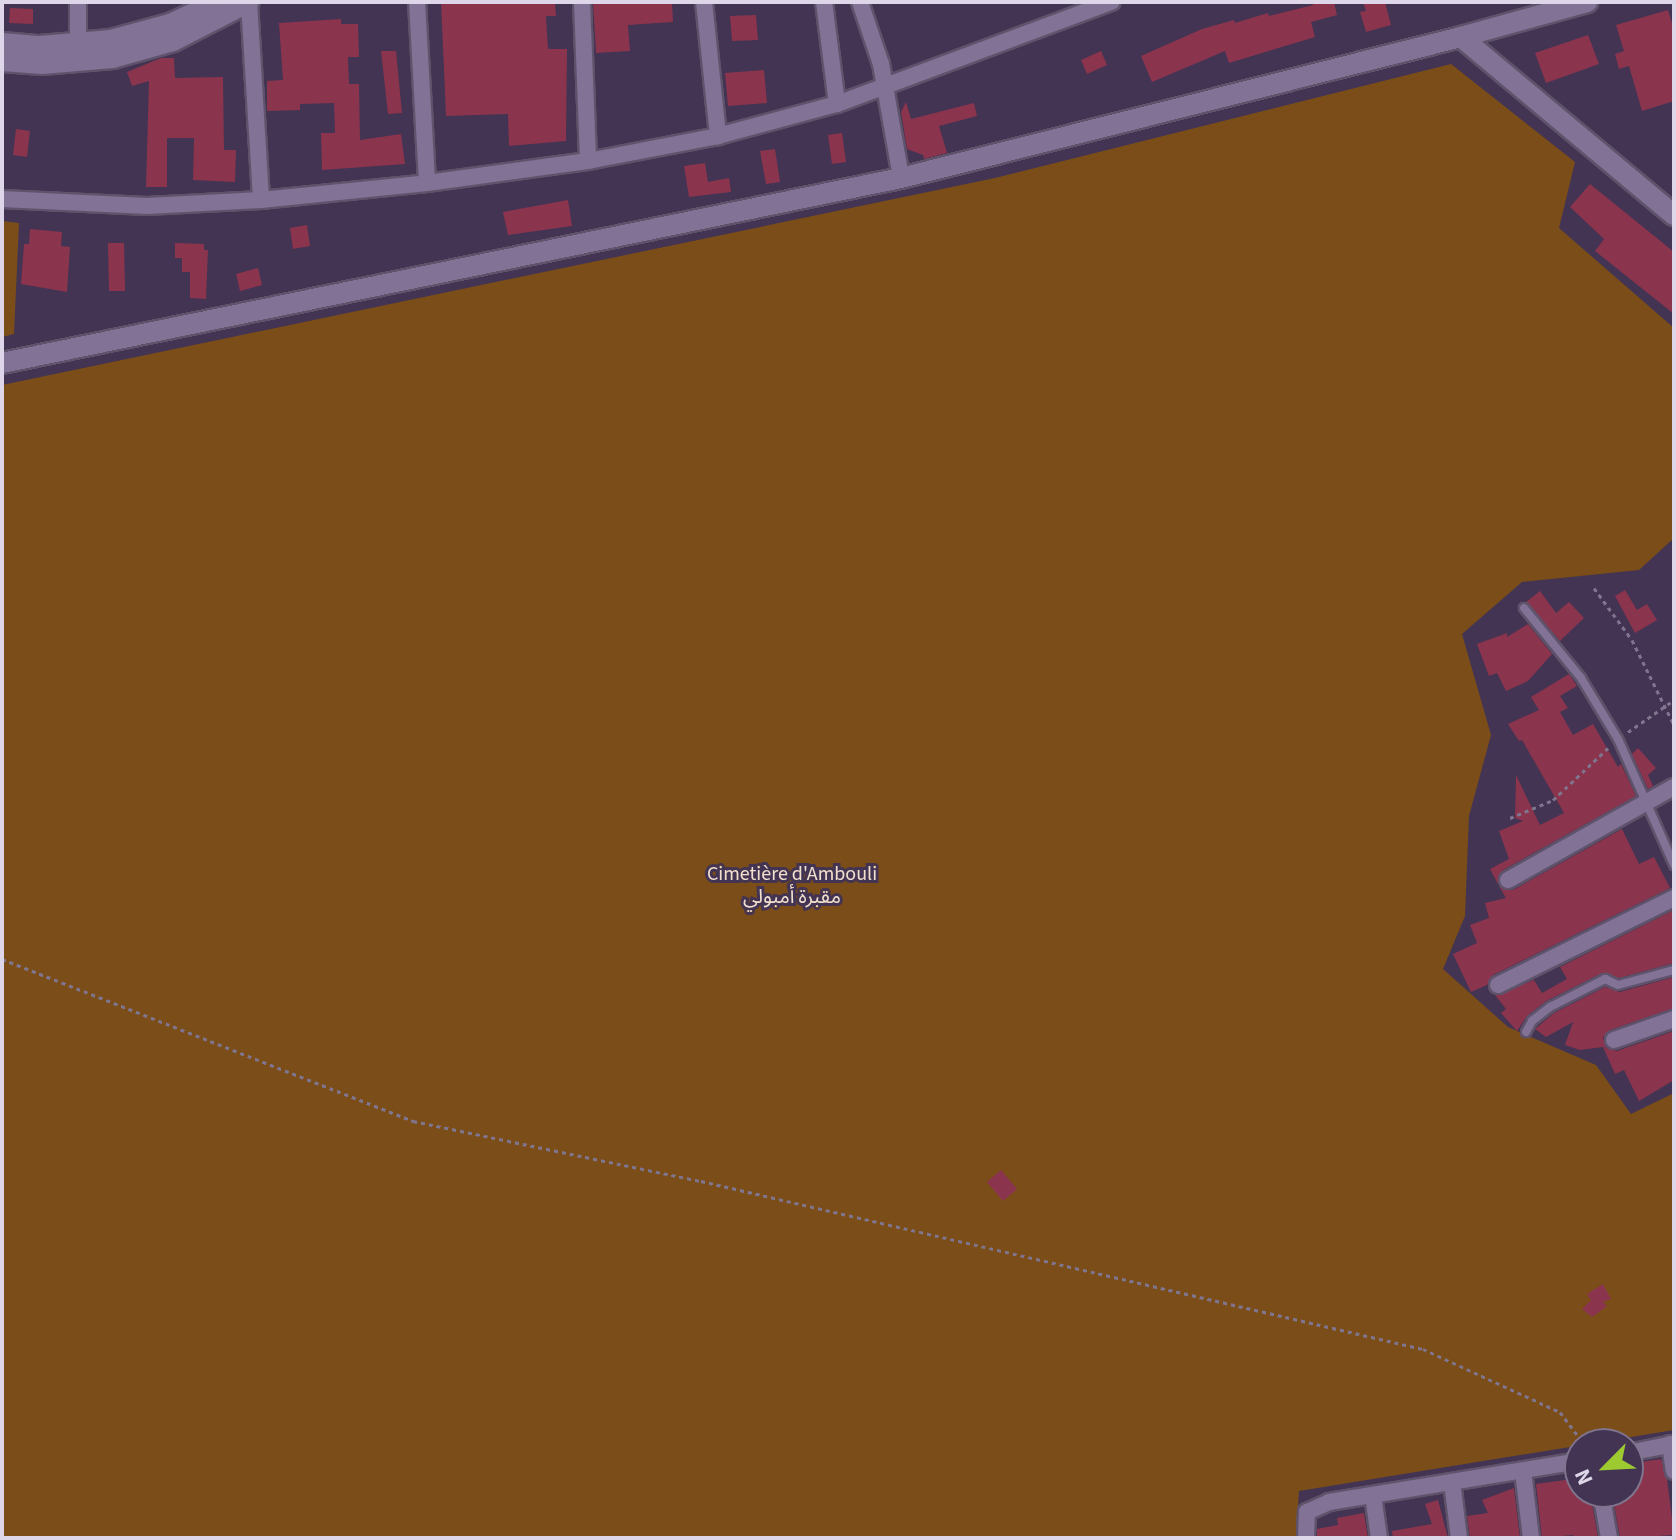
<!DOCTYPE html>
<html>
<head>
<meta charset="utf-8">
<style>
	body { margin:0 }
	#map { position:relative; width:1676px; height:1540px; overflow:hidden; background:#423452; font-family:"Source Sans 3","Noto Sans Arabic",sans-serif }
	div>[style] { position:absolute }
	.green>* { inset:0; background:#7b4d19 }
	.building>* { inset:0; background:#8b344e }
	.path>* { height:3px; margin-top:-1.5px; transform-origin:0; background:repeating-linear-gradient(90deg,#80758e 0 4px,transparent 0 8px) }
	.roads { filter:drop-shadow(2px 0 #5f536c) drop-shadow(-2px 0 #5f536c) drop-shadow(0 2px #5f536c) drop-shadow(0 -2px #5f536c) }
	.lane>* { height:8px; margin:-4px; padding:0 4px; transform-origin:4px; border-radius:4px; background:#827295 }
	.street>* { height:16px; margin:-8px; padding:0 8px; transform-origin:8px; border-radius:8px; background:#827295 }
	.secondary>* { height:20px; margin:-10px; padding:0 10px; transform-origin:10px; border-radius:10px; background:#827295 }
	span { translate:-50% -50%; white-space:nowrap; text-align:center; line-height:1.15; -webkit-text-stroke:6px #423452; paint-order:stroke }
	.park-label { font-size:20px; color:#f1dfce }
	.frame { position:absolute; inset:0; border:4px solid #ded6e9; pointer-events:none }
	.north { position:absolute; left:1564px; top:1428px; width:80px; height:80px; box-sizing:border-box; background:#423452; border:2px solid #80758e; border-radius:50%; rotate:246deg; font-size:22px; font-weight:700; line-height:32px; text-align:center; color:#ded6e9 }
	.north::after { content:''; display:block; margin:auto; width:28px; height:36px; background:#9dca30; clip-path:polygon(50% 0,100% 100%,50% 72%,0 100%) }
</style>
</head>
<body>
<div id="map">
	<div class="green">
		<i style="clip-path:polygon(1451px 64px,1575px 162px,1559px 228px,1674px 328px,1674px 538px,1639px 570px,1522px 582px,1462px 634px,1491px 735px,1469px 816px,1465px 916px,1443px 969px,1508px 1027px,1596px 1065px,1631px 1114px,1674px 1093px,1674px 1430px,1299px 1491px,1296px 1538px,2px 1538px,2px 385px,995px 178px)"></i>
		<i style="clip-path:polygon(2px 221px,19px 223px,14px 334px,2px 337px)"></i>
	</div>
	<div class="building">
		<i style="clip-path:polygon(441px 2px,555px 2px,556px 16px,546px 16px,548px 49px,567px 49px,566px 141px,509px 146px,508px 114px,446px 116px)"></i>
		<i style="clip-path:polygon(672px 2px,673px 22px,628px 25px,630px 51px,596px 53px,593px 3px)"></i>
		<i style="clip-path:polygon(1312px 2px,1334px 2px,1337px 15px,1311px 22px,1315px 37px,1229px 63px,1225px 51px,1152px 82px,1141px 56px,1202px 29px,1234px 20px,1235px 23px,1268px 13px,1269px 16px,1313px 5px)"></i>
		<i style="clip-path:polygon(1363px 2px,1385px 2px,1391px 25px,1366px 32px,1360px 12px,1366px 11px)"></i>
		<i style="clip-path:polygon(10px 8px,33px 9px,33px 24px,9px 23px)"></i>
		<i style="clip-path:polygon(1668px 10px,1674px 30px,1674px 101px,1642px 111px,1629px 66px,1619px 69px,1615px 54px,1624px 51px,1616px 25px)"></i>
		<i style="clip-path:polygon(756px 15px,758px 40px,732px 41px,730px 16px)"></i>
		<i style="clip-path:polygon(341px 19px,341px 24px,358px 24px,359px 57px,348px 57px,349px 84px,359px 84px,360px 140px,401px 134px,405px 164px,322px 170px,321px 133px,335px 133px,334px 103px,300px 104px,300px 110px,267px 111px,267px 81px,283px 80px,279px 23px)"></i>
		<i style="clip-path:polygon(1588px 35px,1599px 64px,1546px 83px,1535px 53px)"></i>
		<i style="clip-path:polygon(381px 51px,396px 51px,402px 113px,388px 114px)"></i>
		<i style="clip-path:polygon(1101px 51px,1107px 65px,1087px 74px,1081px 60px)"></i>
		<i style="clip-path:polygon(161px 58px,174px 58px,175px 78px,223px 77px,224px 150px,236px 150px,235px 182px,193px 180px,194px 138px,167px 138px,167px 187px,146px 187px,149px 81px,132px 86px,127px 72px)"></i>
		<i style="clip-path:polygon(764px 70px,767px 103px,728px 106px,725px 73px)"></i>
		<i style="clip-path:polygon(906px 102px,911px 119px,974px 103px,977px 116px,939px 126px,947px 153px,924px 159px,923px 155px,907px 149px,901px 112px)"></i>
		<i style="clip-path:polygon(16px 129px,30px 131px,27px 157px,13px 155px)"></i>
		<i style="clip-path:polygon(842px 133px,846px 162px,832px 164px,828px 135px)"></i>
		<i style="clip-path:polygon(775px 149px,780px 182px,766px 184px,760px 151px)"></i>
		<i style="clip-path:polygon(705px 163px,708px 182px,729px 178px,731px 192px,689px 197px,684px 166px)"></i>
		<i style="clip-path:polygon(1590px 184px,1674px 252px,1674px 314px,1595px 251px,1604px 239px,1570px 207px)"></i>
		<i style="clip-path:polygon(568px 200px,572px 226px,508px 235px,503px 212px)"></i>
		<i style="clip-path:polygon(307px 225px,310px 246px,293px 249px,290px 228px)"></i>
		<i style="clip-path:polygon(30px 229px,62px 232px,61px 246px,70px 247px,67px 292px,21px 284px,24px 244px,29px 244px)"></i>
		<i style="clip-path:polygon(108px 243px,124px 243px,125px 291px,109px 291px)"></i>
		<i style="clip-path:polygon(175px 243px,204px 244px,204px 250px,208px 250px,206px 299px,190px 298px,190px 272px,182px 272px,182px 258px,175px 258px)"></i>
		<i style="clip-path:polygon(258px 268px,262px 285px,240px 291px,236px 274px)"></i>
		<i style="clip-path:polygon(1625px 590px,1637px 610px,1647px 604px,1657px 620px,1635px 633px,1615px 596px)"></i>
		<i style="clip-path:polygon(1540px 591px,1556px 613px,1569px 602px,1584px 618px,1560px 641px,1526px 602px)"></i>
		<i style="clip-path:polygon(1528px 624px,1552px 654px,1528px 681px,1506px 691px,1497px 673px,1489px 676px,1477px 644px,1507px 633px,1507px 637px)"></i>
		<i style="clip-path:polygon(1569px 674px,1577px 686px,1560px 696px,1568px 708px,1560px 712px,1573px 735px,1593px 724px,1618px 767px,1621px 764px,1636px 796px,1503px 870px,1498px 884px,1490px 869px,1509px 859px,1499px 831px,1523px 821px,1515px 818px,1516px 775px,1540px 825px,1564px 813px,1522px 740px,1519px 741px,1508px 724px,1539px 710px,1531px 697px)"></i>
		<i style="clip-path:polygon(1638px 748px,1656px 768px,1648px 775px,1653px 786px,1648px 789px,1632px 754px)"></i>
		<i style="clip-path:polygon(1622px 829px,1639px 864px,1654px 857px,1670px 888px,1493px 975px,1487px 985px,1471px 992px,1453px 954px,1477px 943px,1470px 925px,1489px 918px,1485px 903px,1506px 898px,1499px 886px,1513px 890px)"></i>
		<i style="clip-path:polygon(1674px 910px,1674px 963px,1619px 978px,1602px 973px,1546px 1001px,1527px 1016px,1517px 1031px,1501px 1013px,1506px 1009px,1495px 995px,1534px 980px,1542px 993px,1567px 979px,1560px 967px)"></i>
		<i style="clip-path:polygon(1674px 977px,1674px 1008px,1610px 1030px,1603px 1037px,1606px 1048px,1617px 1051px,1674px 1031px,1674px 1080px,1639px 1101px,1624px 1070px,1615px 1074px,1603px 1047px,1580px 1050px,1565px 1045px,1573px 1022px,1546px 1037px,1535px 1029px,1554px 1013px,1605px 987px,1620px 992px)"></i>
		<i style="clip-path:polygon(1001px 1170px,1017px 1189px,1003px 1201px,987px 1182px)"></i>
		<i style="clip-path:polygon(1603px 1284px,1611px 1299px,1603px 1302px,1607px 1306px,1592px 1317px,1582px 1309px,1591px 1300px,1587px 1294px)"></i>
		<i style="clip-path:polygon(1661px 1459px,1667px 1479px,1674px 1535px,1620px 1538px,1612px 1492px,1628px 1492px,1628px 1464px)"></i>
		<i style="clip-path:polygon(1580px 1478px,1580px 1492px,1590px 1492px,1598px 1538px,1574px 1538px,1573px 1535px,1542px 1538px,1536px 1484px)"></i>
		<i style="clip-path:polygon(1514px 1488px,1520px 1538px,1470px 1538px,1467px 1516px,1488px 1513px,1482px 1500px)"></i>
		<i style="clip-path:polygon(1438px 1500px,1448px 1538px,1393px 1538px,1392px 1531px,1432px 1524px,1425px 1504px)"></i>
		<i style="clip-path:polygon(1364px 1513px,1368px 1538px,1317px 1538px,1317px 1529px,1338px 1525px,1337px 1518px)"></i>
	</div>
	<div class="path">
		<i style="left:1594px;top:588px;width:64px;rotate:53.8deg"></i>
		<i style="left:1632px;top:640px;width:95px;rotate:63.7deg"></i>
		<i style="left:1628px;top:732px;width:56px;rotate:-34.8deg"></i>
		<i style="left:1510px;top:818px;width:47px;rotate:-22.7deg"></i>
		<i style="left:1553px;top:800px;width:77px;rotate:-43.4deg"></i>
		<i style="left:2px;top:959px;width:442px;rotate:21.5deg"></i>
		<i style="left:413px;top:1121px;width:294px;rotate:11.8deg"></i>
		<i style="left:701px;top:1181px;width:741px;rotate:13.1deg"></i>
		<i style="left:1423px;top:1349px;width:151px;rotate:24.7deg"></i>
		<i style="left:1560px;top:1412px;width:40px;rotate:53deg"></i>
	</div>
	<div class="roads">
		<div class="lane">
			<i style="left:1524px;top:608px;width:90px;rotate:50.8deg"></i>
			<i style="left:1581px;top:678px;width:71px;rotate:58.8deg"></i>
			<i style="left:1618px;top:739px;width:138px;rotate:66deg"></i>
			<i style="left:1526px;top:1032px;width:13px;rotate:-61deg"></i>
			<i style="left:1532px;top:1021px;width:23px;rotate:-38deg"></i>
			<i style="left:1550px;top:1007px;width:62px;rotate:-27deg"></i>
			<i style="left:1605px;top:979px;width:14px;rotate:25deg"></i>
			<i style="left:1618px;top:985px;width:58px;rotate:-15deg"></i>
		</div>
		<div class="street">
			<i style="left:78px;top:2px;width:41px;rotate:90deg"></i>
			<i style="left:249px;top:2px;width:198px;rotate:86.5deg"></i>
			<i style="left:417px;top:2px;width:181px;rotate:86.8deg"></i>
			<i style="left:582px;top:2px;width:159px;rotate:87.8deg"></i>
			<i style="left:704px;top:2px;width:135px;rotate:84deg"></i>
			<i style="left:718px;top:136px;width:123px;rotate:-15.1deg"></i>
			<i style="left:837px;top:104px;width:293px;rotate:-20.4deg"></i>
			<i style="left:824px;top:2px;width:103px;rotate:82.7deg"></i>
			<i style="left:860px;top:2px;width:65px;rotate:71.3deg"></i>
			<i style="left:881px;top:64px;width:116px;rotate:80deg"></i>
			<i style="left:2px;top:199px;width:145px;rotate:2.8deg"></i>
			<i style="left:147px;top:206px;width:114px;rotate:-3deg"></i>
			<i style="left:261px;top:200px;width:167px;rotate:-5.8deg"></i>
			<i style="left:427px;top:183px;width:162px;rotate:-7.8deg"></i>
			<i style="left:588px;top:161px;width:132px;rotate:-10.9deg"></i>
			<i style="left:1508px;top:880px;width:190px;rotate:-29.3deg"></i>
			<i style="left:1498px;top:985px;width:196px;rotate:-26.3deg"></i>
			<i style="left:1614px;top:1040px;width:64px;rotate:-19.3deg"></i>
			<i style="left:1670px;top:1444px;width:27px;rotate:82deg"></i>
			<i style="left:1628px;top:1453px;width:47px;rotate:-11.1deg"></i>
			<i style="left:1523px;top:1471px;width:67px;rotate:83.2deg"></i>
			<i style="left:1452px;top:1482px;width:56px;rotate:82.9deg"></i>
			<i style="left:1601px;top:1492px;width:47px;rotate:80.1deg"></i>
			<i style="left:1373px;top:1495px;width:43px;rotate:82.1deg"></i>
			<i style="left:1306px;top:1538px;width:26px;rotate:-88deg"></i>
			<i style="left:1307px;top:1512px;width:24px;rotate:-24deg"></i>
			<i style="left:1329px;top:1502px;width:254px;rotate:-9.3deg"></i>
		</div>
		<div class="secondary">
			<i style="left:1461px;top:37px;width:278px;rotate:39.9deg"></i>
			<i style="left:2px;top:43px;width:38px;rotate:5deg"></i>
			<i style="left:40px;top:46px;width:71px;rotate:-4.8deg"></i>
			<i style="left:111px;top:40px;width:61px;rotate:-15.2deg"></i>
			<i style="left:170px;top:24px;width:52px;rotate:-25.1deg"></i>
			<i style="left:2px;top:61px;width:40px;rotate:4.3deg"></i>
			<i style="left:42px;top:64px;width:71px;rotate:-4.8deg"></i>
			<i style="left:113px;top:58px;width:62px;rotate:-15.8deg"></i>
			<i style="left:173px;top:41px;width:85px;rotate:-27.2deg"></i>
			<i style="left:2px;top:363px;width:918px;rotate:-11.63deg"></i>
			<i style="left:901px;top:178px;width:577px;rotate:-14.13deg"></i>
			<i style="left:1461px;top:37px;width:131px;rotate:-15.5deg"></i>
		</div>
	</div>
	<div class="park-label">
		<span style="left:792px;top:886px">Cimetière d'Ambouli<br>مقبرة أمبولي</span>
	</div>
	<div class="frame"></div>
	<div class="north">N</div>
</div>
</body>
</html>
